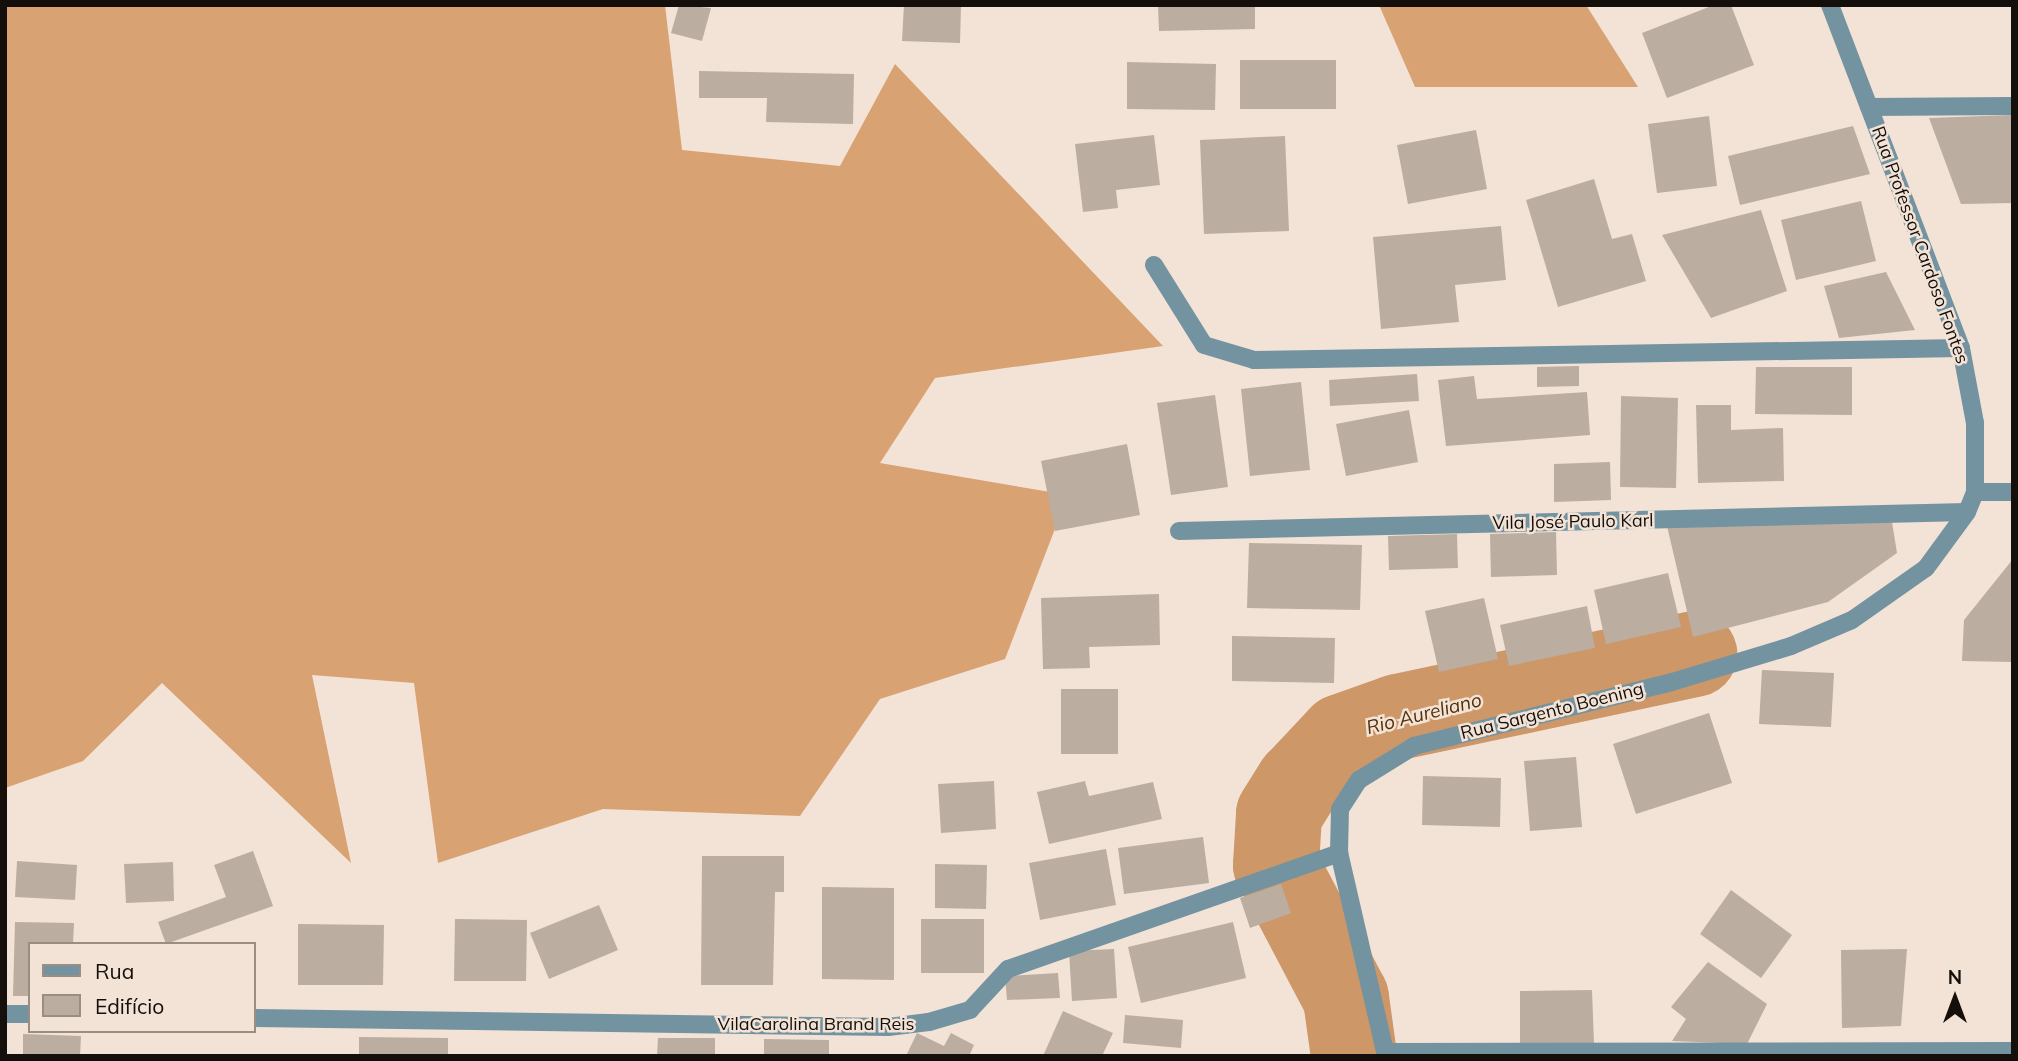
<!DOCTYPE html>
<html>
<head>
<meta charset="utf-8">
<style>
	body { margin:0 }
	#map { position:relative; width:2018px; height:1061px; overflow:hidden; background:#f3e3d6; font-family:Mulish,sans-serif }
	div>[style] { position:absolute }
	.forest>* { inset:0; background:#d8a272 }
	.river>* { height:86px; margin:-43px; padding:0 43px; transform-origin:43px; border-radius:43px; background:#cd9767 }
	.building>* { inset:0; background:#bbada0 }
	.service>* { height:18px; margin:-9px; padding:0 9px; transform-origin:9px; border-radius:9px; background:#7393a1 }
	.minor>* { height:18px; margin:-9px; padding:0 9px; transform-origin:9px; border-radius:9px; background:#7393a1 }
	.tertiary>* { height:18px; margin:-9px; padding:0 9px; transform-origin:9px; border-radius:9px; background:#7393a1 }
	span { translate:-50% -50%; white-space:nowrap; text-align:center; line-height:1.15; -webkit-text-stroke:5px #f3e3d6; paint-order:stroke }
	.street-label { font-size:18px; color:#140f0a }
	.water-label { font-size:19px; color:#532f07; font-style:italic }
	.frame { position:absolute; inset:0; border:7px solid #140f0a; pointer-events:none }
	.legend { position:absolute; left:28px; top:942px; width:228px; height:91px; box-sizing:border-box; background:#f3e3d6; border:2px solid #9a8e84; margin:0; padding:9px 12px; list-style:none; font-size:21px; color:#140f0a }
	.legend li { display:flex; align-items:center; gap:14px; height:35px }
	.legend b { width:35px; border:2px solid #9a8e84 }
	.north { position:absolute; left:1920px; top:963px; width:70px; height:70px; -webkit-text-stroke:5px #f3e3d6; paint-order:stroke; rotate:0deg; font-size:19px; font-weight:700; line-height:28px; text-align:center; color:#140f0a }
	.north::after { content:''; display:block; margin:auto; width:24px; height:32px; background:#140f0a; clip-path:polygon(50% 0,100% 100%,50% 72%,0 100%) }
</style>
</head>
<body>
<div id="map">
	<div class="forest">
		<i style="clip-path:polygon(5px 5px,665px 5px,682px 150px,840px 166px,895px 64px,1163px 346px,935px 378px,880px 463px,1068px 495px,1005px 659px,880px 699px,800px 816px,603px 809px,438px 863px,414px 683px,312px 675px,351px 863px,162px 683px,83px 761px,5px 788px)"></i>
		<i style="clip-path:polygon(1379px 5px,1586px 5px,1638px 87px,1415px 87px)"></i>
	</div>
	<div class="river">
		<i style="left:1354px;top:1056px;width:59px;rotate:-97.9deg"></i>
		<i style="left:1346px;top:998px;width:150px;rotate:-117.8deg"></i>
		<i style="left:1276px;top:865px;width:51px;rotate:-86.6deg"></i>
		<i style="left:1279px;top:814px;width:36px;rotate:-58deg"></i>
		<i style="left:1298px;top:784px;width:64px;rotate:-46.9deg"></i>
		<i style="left:1342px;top:737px;width:59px;rotate:-19.7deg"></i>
		<i style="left:1398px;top:717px;width:303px;rotate:-12deg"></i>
	</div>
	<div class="building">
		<i style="clip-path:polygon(679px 5px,711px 8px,702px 41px,671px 33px)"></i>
		<i style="clip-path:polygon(904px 5px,961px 5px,960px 43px,902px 41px)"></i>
		<i style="clip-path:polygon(1158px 5px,1255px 5px,1255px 29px,1159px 31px)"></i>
		<i style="clip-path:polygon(1714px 5px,1731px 5px,1754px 65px,1667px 98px,1642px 33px)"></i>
		<i style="clip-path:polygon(1240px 60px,1336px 60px,1336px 109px,1240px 109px)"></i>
		<i style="clip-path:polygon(1127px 62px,1216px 64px,1215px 110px,1127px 109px)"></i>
		<i style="clip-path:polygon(699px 71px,854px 74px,853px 124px,766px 122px,767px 98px,699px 98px)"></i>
		<i style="clip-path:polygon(2013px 115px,2013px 203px,1961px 204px,1929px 118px)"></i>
		<i style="clip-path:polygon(1709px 116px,1717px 186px,1657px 193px,1648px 124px)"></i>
		<i style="clip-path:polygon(1853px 126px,1870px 174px,1740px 205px,1728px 156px)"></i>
		<i style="clip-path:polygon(1476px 130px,1487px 189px,1408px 204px,1397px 145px)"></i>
		<i style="clip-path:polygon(1154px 135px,1160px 185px,1116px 190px,1118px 208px,1083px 212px,1075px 144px)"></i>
		<i style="clip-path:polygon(1285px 136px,1289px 231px,1204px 234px,1200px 140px)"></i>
		<i style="clip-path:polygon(1594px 179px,1612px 239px,1632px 234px,1646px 281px,1558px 307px,1526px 200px)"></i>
		<i style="clip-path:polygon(1861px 201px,1876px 261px,1796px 280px,1781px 220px)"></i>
		<i style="clip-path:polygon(1761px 210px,1787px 291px,1711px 318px,1662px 235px)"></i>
		<i style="clip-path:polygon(1501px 226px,1506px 280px,1455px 285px,1459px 322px,1381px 329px,1373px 237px)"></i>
		<i style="clip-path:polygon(1886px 272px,1915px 330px,1839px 338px,1824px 286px)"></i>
		<i style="clip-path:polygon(1579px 366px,1579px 386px,1537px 387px,1537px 367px)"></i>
		<i style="clip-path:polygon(1756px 367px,1852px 367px,1852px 415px,1755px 414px)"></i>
		<i style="clip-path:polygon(1417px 374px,1419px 401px,1330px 406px,1329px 380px)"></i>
		<i style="clip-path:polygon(1474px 376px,1477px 399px,1587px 392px,1590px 435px,1446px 446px,1438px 380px)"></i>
		<i style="clip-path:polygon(1301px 382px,1310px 470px,1250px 476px,1241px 389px)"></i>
		<i style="clip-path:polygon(1215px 395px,1228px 487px,1171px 495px,1157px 403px)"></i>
		<i style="clip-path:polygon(1621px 396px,1678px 398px,1676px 488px,1620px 487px)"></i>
		<i style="clip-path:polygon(1696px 405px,1731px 405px,1731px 430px,1783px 428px,1784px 481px,1698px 483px)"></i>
		<i style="clip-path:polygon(1409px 410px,1418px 462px,1346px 476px,1336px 424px)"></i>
		<i style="clip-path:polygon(1127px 444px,1140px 515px,1055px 531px,1041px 461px)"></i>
		<i style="clip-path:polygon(1610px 462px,1611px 500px,1554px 502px,1554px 464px)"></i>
		<i style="clip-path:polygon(1892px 522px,1897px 553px,1828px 602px,1693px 637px,1667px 526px)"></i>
		<i style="clip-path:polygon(1556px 532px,1557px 575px,1491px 577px,1490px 534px)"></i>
		<i style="clip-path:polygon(1457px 534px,1458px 568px,1389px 570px,1388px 536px)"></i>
		<i style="clip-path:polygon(1249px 543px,1362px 545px,1360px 610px,1247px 608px)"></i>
		<i style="clip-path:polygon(2013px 559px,2013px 662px,1962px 661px,1964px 620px)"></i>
		<i style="clip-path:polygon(1668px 573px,1681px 627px,1606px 644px,1594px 590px)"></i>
		<i style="clip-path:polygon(1159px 594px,1160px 645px,1089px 647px,1090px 668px,1043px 669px,1041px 598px)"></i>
		<i style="clip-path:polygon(1484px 598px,1498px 659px,1439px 672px,1425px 611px)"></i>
		<i style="clip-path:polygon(1587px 606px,1595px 648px,1509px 666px,1500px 625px)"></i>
		<i style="clip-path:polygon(1232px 636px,1335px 638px,1334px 683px,1232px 681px)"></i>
		<i style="clip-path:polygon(1762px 670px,1834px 673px,1831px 727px,1759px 724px)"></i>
		<i style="clip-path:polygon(1061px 689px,1118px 689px,1118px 754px,1061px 754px)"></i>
		<i style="clip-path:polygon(1709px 713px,1732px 783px,1636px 814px,1613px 744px)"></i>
		<i style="clip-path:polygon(1576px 757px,1582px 827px,1530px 831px,1524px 761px)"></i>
		<i style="clip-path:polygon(1423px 776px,1501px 778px,1500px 827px,1422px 825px)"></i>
		<i style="clip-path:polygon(994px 781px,996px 829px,941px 833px,938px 784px)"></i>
		<i style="clip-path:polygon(1085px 781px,1089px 796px,1153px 782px,1162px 819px,1049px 844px,1037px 792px)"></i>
		<i style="clip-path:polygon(1203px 837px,1209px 883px,1124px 894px,1118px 848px)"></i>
		<i style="clip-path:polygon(1106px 849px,1116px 905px,1040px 920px,1029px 863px)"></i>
		<i style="clip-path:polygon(253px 851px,273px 906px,166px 944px,158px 922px,226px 897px,214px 865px)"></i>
		<i style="clip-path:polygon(702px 856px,784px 856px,784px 892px,775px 892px,773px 985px,701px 985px)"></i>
		<i style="clip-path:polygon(17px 861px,77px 865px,75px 900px,15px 897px)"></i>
		<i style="clip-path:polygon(173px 862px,174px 901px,126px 903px,124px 864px)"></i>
		<i style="clip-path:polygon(935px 864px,987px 865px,986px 909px,935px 908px)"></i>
		<i style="clip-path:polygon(1281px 884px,1291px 913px,1250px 928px,1240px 898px)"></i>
		<i style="clip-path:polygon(822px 887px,894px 888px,894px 980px,822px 979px)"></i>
		<i style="clip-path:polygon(1731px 890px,1792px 935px,1761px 978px,1700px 934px)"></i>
		<i style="clip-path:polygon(599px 905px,618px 950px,549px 979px,530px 933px)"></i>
		<i style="clip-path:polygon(455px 919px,527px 920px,526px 981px,454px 981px)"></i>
		<i style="clip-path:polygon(921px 919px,984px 919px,984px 973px,921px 973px)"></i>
		<i style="clip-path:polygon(15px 922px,74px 923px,73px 944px,30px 944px,30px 996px,13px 996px)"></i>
		<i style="clip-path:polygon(1233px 922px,1246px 978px,1141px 1003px,1128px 947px)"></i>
		<i style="clip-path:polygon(298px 924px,384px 925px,383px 985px,298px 985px)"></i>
		<i style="clip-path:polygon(1114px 949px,1117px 998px,1072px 1001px,1069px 951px)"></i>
		<i style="clip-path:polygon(1907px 949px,1901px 1026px,1842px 1028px,1841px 950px)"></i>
		<i style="clip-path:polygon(1708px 962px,1767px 1004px,1747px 1044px,1672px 1041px,1686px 1019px,1671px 1007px)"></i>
		<i style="clip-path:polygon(1058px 973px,1060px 998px,1007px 1000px,1005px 976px)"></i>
		<i style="clip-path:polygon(1592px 990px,1594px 1044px,1520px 1045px,1520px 991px)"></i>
		<i style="clip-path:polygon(1063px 1011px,1113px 1033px,1102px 1056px,1043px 1056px)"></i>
		<i style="clip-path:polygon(1125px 1015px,1183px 1020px,1181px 1048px,1123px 1043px)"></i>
		<i style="clip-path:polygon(917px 1033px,944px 1046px,951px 1033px,974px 1045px,969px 1056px,906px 1056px)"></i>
		<i style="clip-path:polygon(23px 1034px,81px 1036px,80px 1056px,23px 1056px)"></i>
		<i style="clip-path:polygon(359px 1037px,448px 1038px,448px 1056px,359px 1056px)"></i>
		<i style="clip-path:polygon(658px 1038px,715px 1038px,715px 1056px,657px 1056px)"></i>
		<i style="clip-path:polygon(764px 1039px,829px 1040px,829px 1056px,764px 1056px)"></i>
	</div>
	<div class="service">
		<i style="left:1154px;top:265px;width:94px;rotate:58deg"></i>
		<i style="left:1204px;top:345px;width:52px;rotate:16.7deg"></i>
		<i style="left:1254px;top:360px;width:707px;rotate:-0.97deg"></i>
		<i style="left:1179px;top:531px;width:788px;rotate:-1.38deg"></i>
	</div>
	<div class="minor">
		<i style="left:1869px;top:107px;width:144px;rotate:-0.4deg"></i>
		<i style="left:1975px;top:492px;width:38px"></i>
		<i style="left:5px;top:1014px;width:25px"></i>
		<i style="left:254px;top:1018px;width:634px;rotate:0.81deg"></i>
		<i style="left:888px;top:1027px;width:41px;rotate:-7deg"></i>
		<i style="left:929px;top:1022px;width:43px;rotate:-16.3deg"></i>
		<i style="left:970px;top:1010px;width:56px;rotate:-47.2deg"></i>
		<i style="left:1008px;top:969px;width:351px;rotate:-19.3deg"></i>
		<i style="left:1385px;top:1052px;width:628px;rotate:-0.09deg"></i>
	</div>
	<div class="tertiary">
		<i style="left:1386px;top:1056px;width:208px;rotate:-103deg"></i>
		<i style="left:1339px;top:853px;width:44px;rotate:-88.7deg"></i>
		<i style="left:1340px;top:809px;width:35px;rotate:-57deg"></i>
		<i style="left:1359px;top:780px;width:65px;rotate:-31.7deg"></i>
		<i style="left:1414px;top:746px;width:266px;rotate:-13.9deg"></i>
		<i style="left:1672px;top:682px;width:124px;rotate:-16.8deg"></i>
		<i style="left:1791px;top:646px;width:66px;rotate:-23.1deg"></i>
		<i style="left:1852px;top:620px;width:90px;rotate:-35.1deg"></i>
		<i style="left:1926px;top:568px;width:69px;rotate:-53.8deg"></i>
		<i style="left:1967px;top:512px;width:22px;rotate:-68deg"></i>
		<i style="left:1975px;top:492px;width:69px;rotate:-90deg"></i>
		<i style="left:1975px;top:423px;width:76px;rotate:-100.6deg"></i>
		<i style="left:1961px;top:348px;width:367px;rotate:-110.9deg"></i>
	</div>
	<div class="street-label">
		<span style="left:1920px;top:245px;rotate:70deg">Rua Professor Cardoso Fontes</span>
		<span style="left:1573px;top:522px;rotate:-1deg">Vila José Paulo Karl</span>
		<span style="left:1552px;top:711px;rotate:-14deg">Rua Sargento Boening</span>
		<span style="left:816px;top:1024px">VilaCarolina Brand Reis</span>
	</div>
	<div class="water-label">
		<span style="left:1424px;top:714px;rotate:-14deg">Rio Aureliano</span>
	</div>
	<div class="frame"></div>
	<ul class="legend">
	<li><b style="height:9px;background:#7393a1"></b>Rua</li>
	<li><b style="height:19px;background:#bbada0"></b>Edifício</li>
	</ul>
	<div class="north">N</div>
</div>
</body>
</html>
